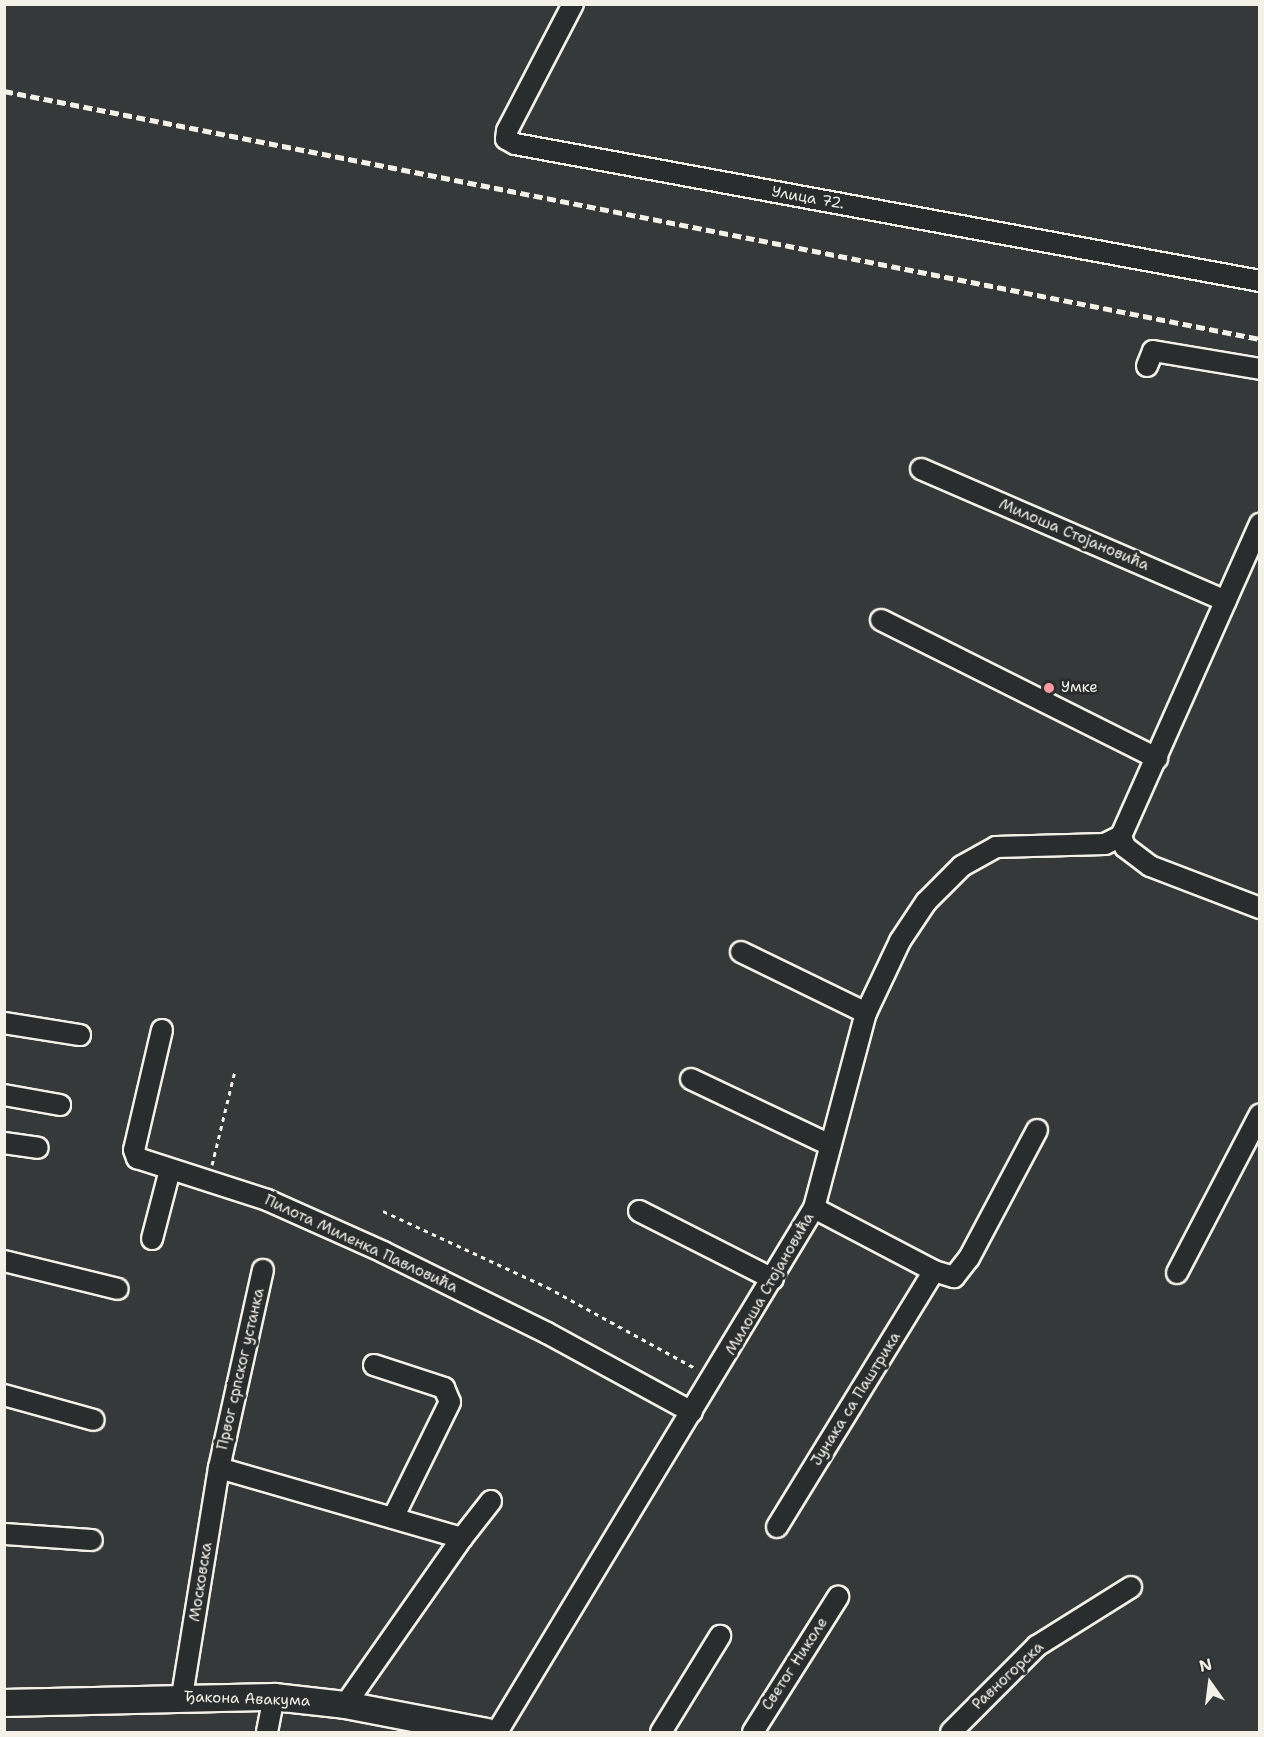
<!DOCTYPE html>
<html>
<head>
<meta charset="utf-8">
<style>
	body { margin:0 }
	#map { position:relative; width:1264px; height:1737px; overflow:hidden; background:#363939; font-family:"Shantell Sans",sans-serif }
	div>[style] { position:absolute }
	.path>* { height:3px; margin-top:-1.5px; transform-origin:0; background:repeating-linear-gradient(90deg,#f4f1e8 0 4.5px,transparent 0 9px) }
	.roads { filter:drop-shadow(2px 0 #f4f1e8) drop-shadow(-2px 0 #f4f1e8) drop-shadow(0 2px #f4f1e8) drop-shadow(0 -2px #f4f1e8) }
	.minor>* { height:20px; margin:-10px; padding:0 10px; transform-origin:10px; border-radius:10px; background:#2a2d2e }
	.major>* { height:26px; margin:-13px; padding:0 13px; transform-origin:13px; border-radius:13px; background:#2a2d2e }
	.rail>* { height:4.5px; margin-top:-2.25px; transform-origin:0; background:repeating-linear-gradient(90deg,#f4f1e8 0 9px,transparent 0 13.5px) }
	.dots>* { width:16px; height:16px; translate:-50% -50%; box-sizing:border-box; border:3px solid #2a2d2e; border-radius:50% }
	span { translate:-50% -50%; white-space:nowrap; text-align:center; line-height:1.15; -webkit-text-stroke:6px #2a2d2e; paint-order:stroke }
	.street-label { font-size:15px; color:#f4f1e8 }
	.poi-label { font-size:15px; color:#f4f1e8 }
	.left { translate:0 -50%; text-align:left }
	.frame { position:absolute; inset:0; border:6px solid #f4f1e8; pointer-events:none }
	.north { position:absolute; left:1180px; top:1653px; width:60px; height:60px; -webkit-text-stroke:4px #2a2d2e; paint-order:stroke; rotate:346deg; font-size:16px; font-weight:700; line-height:24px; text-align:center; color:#f4f1e8 }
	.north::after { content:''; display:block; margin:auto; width:21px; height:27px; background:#f4f1e8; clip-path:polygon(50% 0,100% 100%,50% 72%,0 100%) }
</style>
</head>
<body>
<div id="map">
	<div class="path">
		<i style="left:212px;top:1165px;width:97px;rotate:-76.3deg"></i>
		<i style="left:383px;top:1211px;width:181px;rotate:24.9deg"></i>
		<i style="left:547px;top:1287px;width:171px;rotate:28.7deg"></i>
	</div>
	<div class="roads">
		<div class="minor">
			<i style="left:573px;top:4px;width:143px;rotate:117.5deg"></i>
			<i style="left:507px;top:131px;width:8px;rotate:97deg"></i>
			<i style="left:506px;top:139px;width:10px;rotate:29deg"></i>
			<i style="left:515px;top:144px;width:757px;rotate:10.42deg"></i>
			<i style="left:1147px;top:366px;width:16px;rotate:-68deg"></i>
			<i style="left:1153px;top:351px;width:109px;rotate:9.5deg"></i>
			<i style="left:921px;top:469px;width:332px;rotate:23.4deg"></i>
			<i style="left:881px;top:620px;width:309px;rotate:26.6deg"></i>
			<i style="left:1121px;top:836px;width:12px;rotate:70deg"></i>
			<i style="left:1125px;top:847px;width:31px;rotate:37deg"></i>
			<i style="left:1150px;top:866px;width:118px;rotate:20.9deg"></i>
			<i style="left:741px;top:952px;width:139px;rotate:26deg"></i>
			<i style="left:4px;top:1023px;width:77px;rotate:9deg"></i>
			<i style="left:162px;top:1030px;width:123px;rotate:103.1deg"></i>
			<i style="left:134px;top:1150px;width:9px;rotate:69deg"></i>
			<i style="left:137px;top:1158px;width:137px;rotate:17.9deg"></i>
			<i style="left:267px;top:1200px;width:127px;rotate:24.1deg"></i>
			<i style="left:383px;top:1252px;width:183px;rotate:26.3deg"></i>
			<i style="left:547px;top:1333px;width:165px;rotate:28.6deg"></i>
			<i style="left:691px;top:1079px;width:154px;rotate:25.4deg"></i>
			<i style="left:4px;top:1095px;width:57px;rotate:10.1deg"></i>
			<i style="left:4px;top:1143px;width:34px;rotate:8deg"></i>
			<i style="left:814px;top:1208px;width:136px;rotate:27.7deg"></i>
			<i style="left:934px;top:1271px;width:21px;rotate:17deg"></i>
			<i style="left:954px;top:1277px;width:24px;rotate:-52deg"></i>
			<i style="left:969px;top:1258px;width:145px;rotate:-62deg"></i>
			<i style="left:639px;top:1211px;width:150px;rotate:26.9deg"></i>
			<i style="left:152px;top:1239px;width:71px;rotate:-75.4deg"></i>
			<i style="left:4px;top:1261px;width:117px;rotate:13.8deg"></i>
			<i style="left:1177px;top:1273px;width:179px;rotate:-62.4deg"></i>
			<i style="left:374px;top:1365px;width:74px;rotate:18.2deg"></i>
			<i style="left:444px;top:1388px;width:15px;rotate:67deg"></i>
			<i style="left:450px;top:1402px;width:129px;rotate:116.2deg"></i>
			<i style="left:4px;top:1395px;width:93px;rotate:15.5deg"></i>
			<i style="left:219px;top:1468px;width:253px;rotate:16.1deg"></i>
			<i style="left:462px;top:1538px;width:204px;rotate:125deg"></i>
			<i style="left:777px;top:1527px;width:300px;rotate:-58.5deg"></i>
			<i style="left:4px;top:1534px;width:88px;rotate:3.9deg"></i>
			<i style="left:462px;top:1538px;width:47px;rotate:-51.9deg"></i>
			<i style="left:182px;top:1696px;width:231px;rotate:-80.8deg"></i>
			<i style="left:219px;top:1468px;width:203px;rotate:-77.5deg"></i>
			<i style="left:267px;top:1732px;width:36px;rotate:-79deg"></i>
			<i style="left:497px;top:1732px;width:612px;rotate:-58.83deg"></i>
			<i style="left:814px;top:1208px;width:202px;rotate:-75.1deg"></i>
			<i style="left:866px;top:1013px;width:80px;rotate:-64.7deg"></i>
			<i style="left:900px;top:941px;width:47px;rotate:-56.3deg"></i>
			<i style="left:926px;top:902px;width:51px;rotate:-45deg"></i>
			<i style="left:962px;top:866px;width:39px;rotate:-29deg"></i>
			<i style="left:996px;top:847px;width:109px;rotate:-1.6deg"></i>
			<i style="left:1105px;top:844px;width:18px;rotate:-27deg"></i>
			<i style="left:1121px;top:836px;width:342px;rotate:-66deg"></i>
			<i style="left:661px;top:1732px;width:113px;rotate:-58.4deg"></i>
			<i style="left:753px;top:1732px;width:160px;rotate:-57.8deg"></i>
			<i style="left:951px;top:1732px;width:122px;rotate:-45deg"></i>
			<i style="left:1037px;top:1646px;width:111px;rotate:-32.1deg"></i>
		</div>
		<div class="major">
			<i style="left:4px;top:1703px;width:270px;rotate:-1.3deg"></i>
			<i style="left:274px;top:1697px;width:71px;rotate:6.4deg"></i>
			<i style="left:345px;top:1705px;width:145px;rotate:10.8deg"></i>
		</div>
	</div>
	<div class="rail">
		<i style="left:4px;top:91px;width:1280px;rotate:11.17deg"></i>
	</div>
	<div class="dots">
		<i style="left:1049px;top:688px;background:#ff9aa2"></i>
	</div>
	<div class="street-label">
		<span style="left:808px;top:198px;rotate:10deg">Улица 72.</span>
		<span style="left:1074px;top:535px;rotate:23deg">Милоша Стојановића</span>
		<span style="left:361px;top:1244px;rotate:25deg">Пилота Миленка Павловића</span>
		<span style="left:770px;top:1284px;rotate:-60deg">Милоша Стојановића</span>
		<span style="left:241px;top:1369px;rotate:-77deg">Првог српског устанка</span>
		<span style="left:856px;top:1399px;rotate:-58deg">Јунака са Паштрика</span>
		<span style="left:201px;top:1582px;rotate:-81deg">Московска</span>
		<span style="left:795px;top:1664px;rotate:-57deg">Светог Николе</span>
		<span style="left:1008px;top:1676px;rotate:-43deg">Равногорска</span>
		<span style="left:247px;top:1699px;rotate:2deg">Ђакона Авакума</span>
	</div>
	<div class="poi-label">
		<span class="left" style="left:1061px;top:688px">Умке</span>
	</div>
	<div class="frame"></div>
	<div class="north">N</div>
</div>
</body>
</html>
